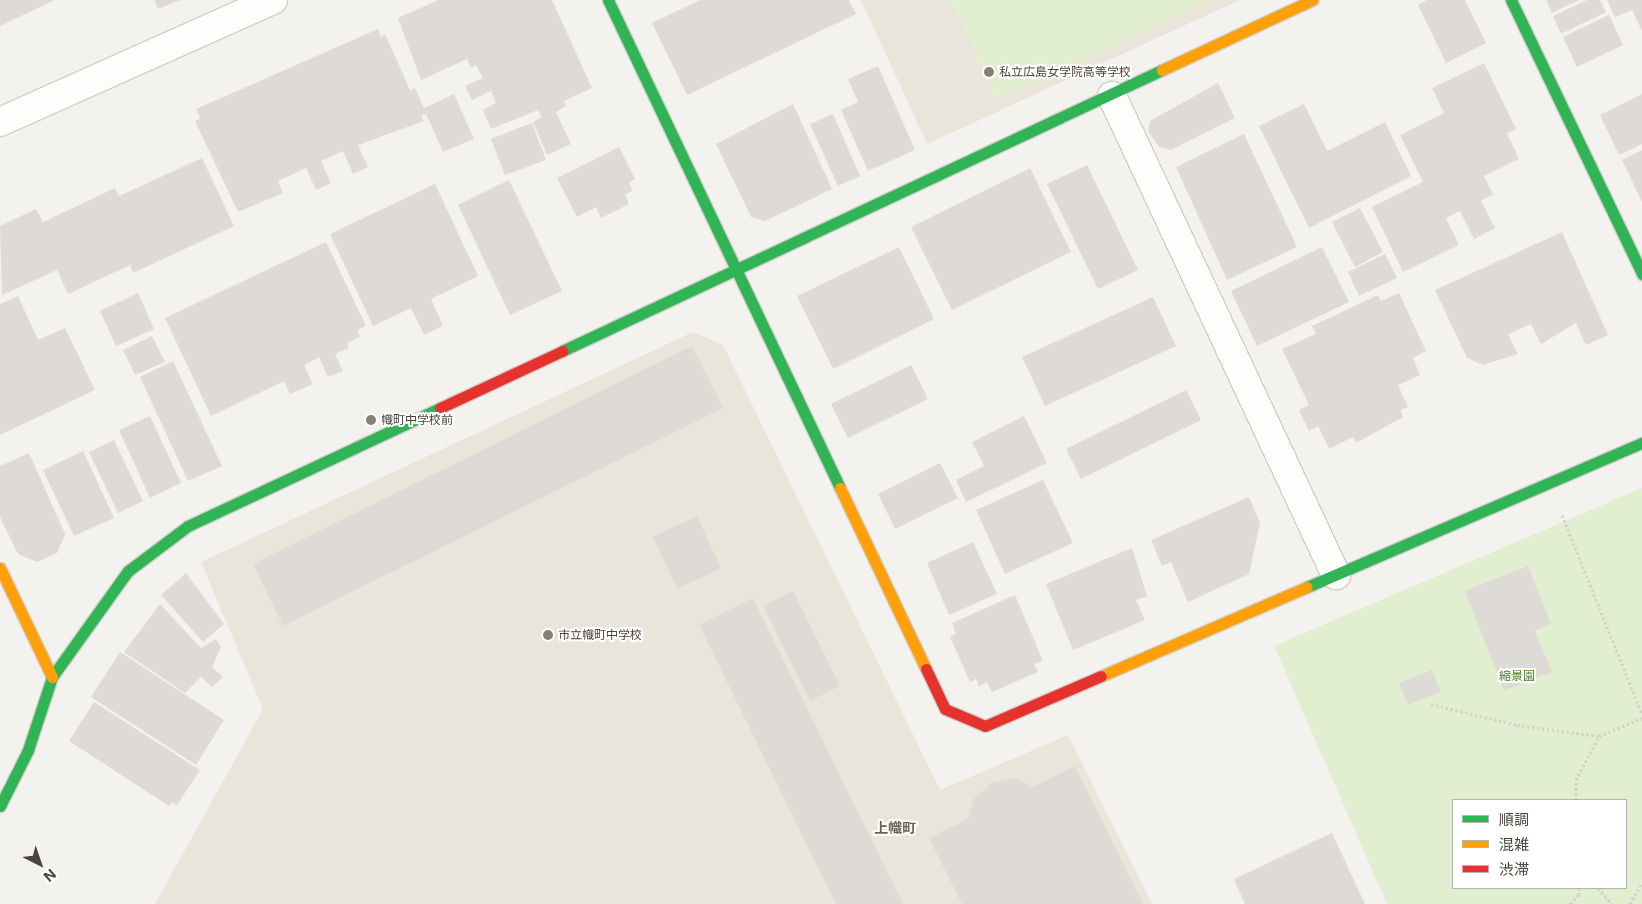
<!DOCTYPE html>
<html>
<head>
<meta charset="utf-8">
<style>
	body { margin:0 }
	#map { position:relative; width:1642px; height:904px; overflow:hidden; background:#f4f2ee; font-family:Inter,"Noto Sans JP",sans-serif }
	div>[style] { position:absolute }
	.education>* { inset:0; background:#eae5da }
	.green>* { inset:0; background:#e1eecf }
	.building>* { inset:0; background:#dedbd6 }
	.path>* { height:3px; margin-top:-1.5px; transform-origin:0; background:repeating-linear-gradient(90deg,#d3d2cc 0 2.5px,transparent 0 5px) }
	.roads { filter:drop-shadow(1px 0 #d2d0cb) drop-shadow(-1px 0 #d2d0cb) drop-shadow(0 1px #d2d0cb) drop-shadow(0 -1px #d2d0cb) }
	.street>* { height:28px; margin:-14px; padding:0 14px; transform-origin:14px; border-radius:14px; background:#fdfdfc }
	.fast>* { height:11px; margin:-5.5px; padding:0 5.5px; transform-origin:5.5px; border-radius:5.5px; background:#30b455 }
	.slow>* { height:11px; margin:-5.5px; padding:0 5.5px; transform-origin:5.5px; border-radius:5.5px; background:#ff9f0a }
	.jam>* { height:11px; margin:-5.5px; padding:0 5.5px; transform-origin:5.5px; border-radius:5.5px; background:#e5322d }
	.dots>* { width:14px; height:14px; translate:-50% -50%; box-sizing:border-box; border:2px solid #fff; border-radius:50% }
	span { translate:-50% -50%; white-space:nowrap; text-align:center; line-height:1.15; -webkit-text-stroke:4px #fff; paint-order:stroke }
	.poi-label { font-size:12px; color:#4b4439 }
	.left { translate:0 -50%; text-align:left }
	.park-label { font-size:12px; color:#4a7f2a }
	.neighbourhood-label { font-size:14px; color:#6e6250; font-weight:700 }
	.legend { position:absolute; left:1452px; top:799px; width:175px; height:90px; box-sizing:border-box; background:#fff; border:1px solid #b7b4b0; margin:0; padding:6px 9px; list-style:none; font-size:15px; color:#4b4439 }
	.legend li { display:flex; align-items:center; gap:10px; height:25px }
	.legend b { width:25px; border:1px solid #b7b4b0 }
	.north { position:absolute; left:15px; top:839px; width:50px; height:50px; -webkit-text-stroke:4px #fff; paint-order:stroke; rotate:139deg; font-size:14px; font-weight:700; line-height:20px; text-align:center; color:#4b4439 }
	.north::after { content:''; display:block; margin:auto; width:18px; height:22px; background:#4b4439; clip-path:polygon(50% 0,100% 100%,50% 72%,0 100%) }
</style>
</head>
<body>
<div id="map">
	<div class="education">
		<i style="clip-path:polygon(861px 0,1240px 0,927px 144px)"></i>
		<i style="clip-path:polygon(693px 332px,723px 345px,940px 790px,1068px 735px,1152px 904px,155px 904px,263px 709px,201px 562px)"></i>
	</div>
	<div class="green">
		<i style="clip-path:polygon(951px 0,1212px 0,997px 100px)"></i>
		<i style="clip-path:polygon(evenodd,1642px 488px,1642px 904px,1387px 904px,1274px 646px,1642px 488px,1453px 800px,1626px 800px,1626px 888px,1453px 888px,1453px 800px)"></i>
	</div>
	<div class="building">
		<i style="clip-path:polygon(0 0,55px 0,0 26px)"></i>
		<i style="clip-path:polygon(154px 0,180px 0,158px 9px)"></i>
		<i style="clip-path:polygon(438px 0,552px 0,592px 88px,564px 101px,566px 106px,556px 112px,571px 144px,547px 155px,533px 122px,542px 117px,538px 110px,491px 129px,483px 110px,496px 103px,491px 91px,472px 100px,465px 86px,483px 78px,476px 65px,471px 68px,467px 59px,421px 80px,398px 18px)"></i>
		<i style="clip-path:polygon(700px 0,849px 0,856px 14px,687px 95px,652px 23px)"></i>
		<i style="clip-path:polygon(1427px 0,1465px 0,1486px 43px,1446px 63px,1418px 5px)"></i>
		<i style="clip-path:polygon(1546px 0,1579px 0,1552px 13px)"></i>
		<i style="clip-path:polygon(1587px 0,1600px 0,1606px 12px,1561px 34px,1553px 16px)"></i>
		<i style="clip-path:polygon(1607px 0,1642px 0,1642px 31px,1632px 10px,1615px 17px)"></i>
		<i style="clip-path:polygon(1609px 15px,1623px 45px,1577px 67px,1563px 37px)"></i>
		<i style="clip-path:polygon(378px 29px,381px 37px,385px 34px,410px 90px,415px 88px,424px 108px,454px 94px,474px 139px,443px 152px,426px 114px,421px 116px,424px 121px,358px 145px,368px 167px,353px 174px,343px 151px,321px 161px,331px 183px,316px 190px,306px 168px,278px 181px,283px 193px,238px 212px,195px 121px,200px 118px,196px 109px)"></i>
		<i style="clip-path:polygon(1484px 63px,1516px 129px,1507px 133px,1519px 159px,1484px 176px,1493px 195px,1481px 200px,1495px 228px,1474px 239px,1460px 211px,1446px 218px,1459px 245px,1403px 272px,1372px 207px,1423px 182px,1400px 135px,1444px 113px,1432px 88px)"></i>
		<i style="clip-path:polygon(878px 66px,915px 150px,868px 171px,841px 110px,858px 102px,848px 79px)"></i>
		<i style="clip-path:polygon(1218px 83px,1235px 118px,1171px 150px,1159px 147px,1148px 131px,1150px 121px)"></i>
		<i style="clip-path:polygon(1642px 94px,1642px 144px,1619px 155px,1600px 115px)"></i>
		<i style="clip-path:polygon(793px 104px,832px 189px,765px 221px,751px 217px,716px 144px)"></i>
		<i style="clip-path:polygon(1304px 104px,1327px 151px,1385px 122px,1411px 176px,1309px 228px,1259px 126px)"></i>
		<i style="clip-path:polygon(833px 114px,860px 176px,838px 186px,810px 124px)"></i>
		<i style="clip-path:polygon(532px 123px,546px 160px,505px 175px,491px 139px)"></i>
		<i style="clip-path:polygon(1244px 134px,1297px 247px,1227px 280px,1176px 167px)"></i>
		<i style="clip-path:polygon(619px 147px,635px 179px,629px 183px,633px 191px,625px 194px,629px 204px,601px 218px,596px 207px,577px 217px,557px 178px)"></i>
		<i style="clip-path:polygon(1642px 150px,1642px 202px,1622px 160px)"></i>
		<i style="clip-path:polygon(202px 158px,234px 226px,133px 273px,130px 265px,68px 294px,57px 270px,2px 295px,0 226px,36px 209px,43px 222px,115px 188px,119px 196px)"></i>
		<i style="clip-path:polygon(1087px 165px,1138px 270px,1098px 289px,1047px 184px)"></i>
		<i style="clip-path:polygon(1030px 168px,1071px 252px,952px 310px,911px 227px)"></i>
		<i style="clip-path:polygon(509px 180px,562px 291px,510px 315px,458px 205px)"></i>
		<i style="clip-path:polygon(435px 184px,478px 276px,431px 299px,443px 326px,424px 335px,411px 308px,373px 326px,330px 234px)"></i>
		<i style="clip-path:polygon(1360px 208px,1383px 252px,1355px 267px,1332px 222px)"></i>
		<i style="clip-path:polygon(1562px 232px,1608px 335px,1586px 345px,1576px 323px,1541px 344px,1531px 324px,1508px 334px,1518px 354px,1483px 365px,1467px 358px,1435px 290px)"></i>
		<i style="clip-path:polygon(326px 242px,366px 326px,357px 330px,360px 337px,347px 343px,349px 348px,335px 354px,343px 371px,328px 377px,319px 357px,304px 365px,313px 384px,290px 394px,284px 381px,211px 416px,165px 318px)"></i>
		<i style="clip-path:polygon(899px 247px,934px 319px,833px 369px,797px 296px)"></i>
		<i style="clip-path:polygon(1322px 247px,1349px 302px,1257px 346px,1231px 291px)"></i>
		<i style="clip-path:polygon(1385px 254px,1397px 278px,1359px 296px,1348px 272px)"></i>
		<i style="clip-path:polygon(138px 293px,154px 329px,116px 346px,100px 311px)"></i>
		<i style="clip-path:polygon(1399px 293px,1426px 351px,1413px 358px,1420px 375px,1398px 385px,1408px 407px,1401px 410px,1403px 417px,1356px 443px,1353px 437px,1329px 449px,1318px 426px,1309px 431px,1299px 410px,1309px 405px,1282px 349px,1316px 334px,1312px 326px,1378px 295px,1381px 301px)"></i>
		<i style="clip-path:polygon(18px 296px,38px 340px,65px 328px,95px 390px,0 435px,0 304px)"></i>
		<i style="clip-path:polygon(1153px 297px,1176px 346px,1045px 406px,1022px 357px)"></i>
		<i style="clip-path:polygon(152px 336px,165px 362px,135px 375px,123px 350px)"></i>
		<i style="clip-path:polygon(692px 346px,723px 408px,283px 626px,253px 564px)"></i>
		<i style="clip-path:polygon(173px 361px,222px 466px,188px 481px,140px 377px)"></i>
		<i style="clip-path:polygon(911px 365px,928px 399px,848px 438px,831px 404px)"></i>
		<i style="clip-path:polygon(1186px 390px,1201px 420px,1081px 479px,1066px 449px)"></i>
		<i style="clip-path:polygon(150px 416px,181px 483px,150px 498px,119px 430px)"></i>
		<i style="clip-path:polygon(1024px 416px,1047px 463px,966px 502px,956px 480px,984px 466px,972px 442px)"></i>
		<i style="clip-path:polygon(114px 440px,143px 501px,118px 513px,89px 452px)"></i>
		<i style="clip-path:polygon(83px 451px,114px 518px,74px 536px,43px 470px)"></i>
		<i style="clip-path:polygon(29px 453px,65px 534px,57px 553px,37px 562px,18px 554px,0 517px,0 466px)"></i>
		<i style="clip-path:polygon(940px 463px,958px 498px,895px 529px,878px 494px)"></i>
		<i style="clip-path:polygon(1043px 480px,1073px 543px,1005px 574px,976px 510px)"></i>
		<i style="clip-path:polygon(1249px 497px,1260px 523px,1249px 574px,1188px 602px,1171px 562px,1162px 566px,1151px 540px)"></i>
		<i style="clip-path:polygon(697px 516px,721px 568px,677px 589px,653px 537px)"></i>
		<i style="clip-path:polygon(973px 542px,997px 594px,949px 615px,927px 563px)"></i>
		<i style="clip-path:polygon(1132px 548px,1147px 596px,1136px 600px,1145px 620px,1073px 650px,1046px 584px)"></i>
		<i style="clip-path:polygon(1528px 566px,1551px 624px,1535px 631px,1552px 672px,1504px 691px,1465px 591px)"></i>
		<i style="clip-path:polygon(186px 573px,224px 624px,203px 642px,161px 595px)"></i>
		<i style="clip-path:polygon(793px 591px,840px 686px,810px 701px,763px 606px)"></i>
		<i style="clip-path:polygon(1015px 595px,1043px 661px,1034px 664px,1038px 672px,992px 692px,987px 682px,979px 686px,976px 679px,970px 682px,950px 637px,956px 634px,952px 623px)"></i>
		<i style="clip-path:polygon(753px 598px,903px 904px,836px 904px,699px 625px)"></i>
		<i style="clip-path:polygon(160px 604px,201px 648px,216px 639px,221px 647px,212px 667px,223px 677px,212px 687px,201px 677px,185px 693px,124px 652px)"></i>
		<i style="clip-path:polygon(120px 652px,224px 720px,196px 765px,91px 697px)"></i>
		<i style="clip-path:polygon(1432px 670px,1441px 692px,1408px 705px,1399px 683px)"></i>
		<i style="clip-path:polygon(94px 702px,200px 770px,177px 805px,172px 802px,169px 806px,69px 741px)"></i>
		<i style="clip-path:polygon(1075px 766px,1143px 904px,962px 904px,929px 838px,968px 819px,973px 800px,991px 783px,1015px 778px,1033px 787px)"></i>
		<i style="clip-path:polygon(1332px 833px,1365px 904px,1245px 904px,1234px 879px)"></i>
	</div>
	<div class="path">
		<i style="left:1562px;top:515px;width:214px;rotate:68.1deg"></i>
		<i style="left:1431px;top:704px;width:89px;rotate:13.7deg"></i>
		<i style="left:1517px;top:725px;width:83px;rotate:7.6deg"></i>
		<i style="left:1599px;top:736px;width:47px;rotate:-22.7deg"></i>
		<i style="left:1576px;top:800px;width:20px;rotate:-90deg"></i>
		<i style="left:1576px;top:780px;width:50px;rotate:-62.4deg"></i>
		<i style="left:1598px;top:888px;width:21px;rotate:49deg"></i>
		<i style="left:1570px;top:904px;width:13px;rotate:-45deg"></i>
		<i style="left:1579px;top:895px;width:7px;rotate:-90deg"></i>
		<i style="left:1630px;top:904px;width:25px;rotate:-61deg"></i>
	</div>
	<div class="roads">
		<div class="street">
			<i style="left:1112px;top:96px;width:529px;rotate:64.94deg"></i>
			<i style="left:0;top:122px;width:299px;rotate:-24.1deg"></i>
		</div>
		<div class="fast">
			<i style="left:608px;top:0;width:540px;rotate:64.57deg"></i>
			<i style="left:1511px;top:0;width:304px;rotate:64.4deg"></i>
			<i style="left:562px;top:351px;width:663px;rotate:-25.1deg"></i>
			<i style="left:1307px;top:587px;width:365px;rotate:-23.3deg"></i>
			<i style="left:0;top:806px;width:63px;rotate:-63.4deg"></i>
			<i style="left:28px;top:750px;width:77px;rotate:-71.8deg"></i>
			<i style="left:52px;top:677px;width:130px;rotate:-54.4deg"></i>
			<i style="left:128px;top:571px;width:75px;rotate:-36.9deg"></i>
			<i style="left:188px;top:526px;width:278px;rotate:-25.1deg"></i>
		</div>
		<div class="slow">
			<i style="left:1162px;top:70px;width:166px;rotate:-25deg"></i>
			<i style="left:840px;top:488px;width:200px;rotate:64.6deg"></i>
			<i style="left:0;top:568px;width:121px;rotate:64.5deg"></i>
			<i style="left:1101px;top:676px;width:224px;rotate:-23.4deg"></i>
		</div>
		<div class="jam">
			<i style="left:440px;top:408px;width:135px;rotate:-25deg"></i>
			<i style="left:926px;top:669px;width:44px;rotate:64.6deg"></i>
			<i style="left:945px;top:709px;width:43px;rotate:23deg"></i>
			<i style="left:985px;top:726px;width:126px;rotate:-23.3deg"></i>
		</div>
	</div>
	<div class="dots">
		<i style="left:989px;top:72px;background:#868178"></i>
		<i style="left:371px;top:420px;background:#868178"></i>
		<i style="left:548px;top:635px;background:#868178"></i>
	</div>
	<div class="poi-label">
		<span class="left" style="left:999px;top:72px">私立広島女学院高等学校</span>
		<span class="left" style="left:381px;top:420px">幟町中学校前</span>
		<span class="left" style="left:558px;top:635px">市立幟町中学校</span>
	</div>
	<div class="park-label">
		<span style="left:1517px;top:676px">縮景園</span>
	</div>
	<div class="neighbourhood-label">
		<span style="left:895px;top:828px">上幟町</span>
	</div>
	<ul class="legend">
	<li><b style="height:6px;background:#30b455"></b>順調</li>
	<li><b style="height:6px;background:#ff9f0a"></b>混雑</li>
	<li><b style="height:6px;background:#e5322d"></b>渋滞</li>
	</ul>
	<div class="north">N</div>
</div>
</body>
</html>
